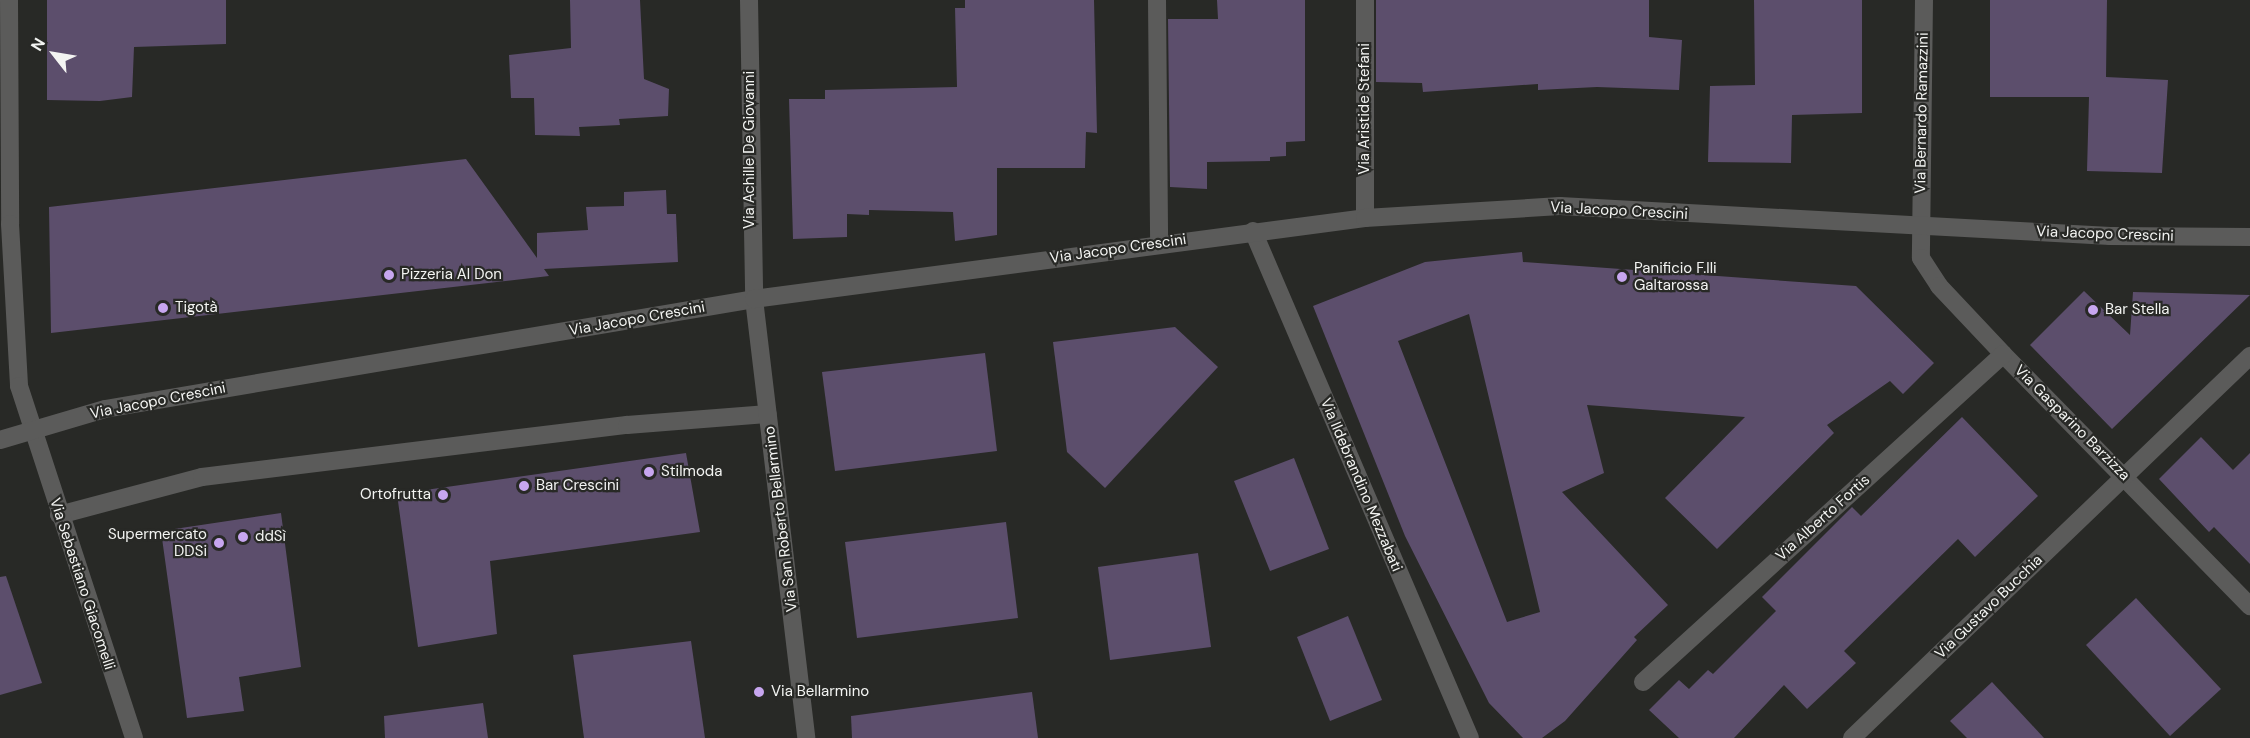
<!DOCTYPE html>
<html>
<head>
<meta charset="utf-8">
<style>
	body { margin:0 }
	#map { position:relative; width:2250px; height:738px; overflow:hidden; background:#282926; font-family:"DM Sans",sans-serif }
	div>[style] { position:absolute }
	.building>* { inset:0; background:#5c4e6c }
	.service>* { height:18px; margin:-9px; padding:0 9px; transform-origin:9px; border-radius:9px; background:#5b5b5a }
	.minor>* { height:18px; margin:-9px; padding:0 9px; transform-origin:9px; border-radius:9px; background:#5b5b5a }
	.dots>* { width:16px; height:16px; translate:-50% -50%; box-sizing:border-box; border:3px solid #282926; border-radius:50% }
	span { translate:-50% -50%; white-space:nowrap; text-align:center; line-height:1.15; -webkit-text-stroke:4.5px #282926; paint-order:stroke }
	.street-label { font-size:15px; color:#f3f4f2 }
	.poi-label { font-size:15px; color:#f3f4f2 }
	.left { translate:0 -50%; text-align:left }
	.right { translate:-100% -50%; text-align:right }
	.north { position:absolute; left:24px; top:24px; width:60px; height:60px; -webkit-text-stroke:4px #282926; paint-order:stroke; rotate:301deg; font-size:16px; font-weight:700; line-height:24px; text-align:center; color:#f3f4f2 }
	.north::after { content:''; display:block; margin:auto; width:21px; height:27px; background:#f3f4f2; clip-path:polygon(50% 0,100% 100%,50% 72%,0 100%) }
</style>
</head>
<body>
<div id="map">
	<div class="building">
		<i style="clip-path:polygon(47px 0,226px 0,226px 44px,134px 47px,132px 97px,100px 101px,47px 100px)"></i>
		<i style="clip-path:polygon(570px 0,640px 0,644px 79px,669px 89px,668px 116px,619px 119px,620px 125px,579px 127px,580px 136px,535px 135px,534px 98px,511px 98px,509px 55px,571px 48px)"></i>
		<i style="clip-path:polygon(965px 0,1094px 0,1097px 133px,1086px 132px,1085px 168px,997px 168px,997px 235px,955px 241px,953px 212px,869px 210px,869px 215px,847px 214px,847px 237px,793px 239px,789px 99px,825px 99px,825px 90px,957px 87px,955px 8px,965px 8px)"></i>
		<i style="clip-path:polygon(1217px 0,1305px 0,1305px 141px,1286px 142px,1286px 156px,1270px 157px,1270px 161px,1207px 162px,1207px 189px,1170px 187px,1168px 19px,1218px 19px)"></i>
		<i style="clip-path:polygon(1376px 0,1649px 0,1649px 37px,1682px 40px,1679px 90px,1597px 87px,1538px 90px,1538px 84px,1423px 92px,1422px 83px,1376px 82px)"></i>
		<i style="clip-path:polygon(1754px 0,1862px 0,1862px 113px,1792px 115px,1791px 163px,1708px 162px,1710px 86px,1755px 85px)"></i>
		<i style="clip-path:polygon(1990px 0,2107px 0,2106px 77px,2168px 80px,2162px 173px,2087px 171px,2089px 97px,1990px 97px)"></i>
		<i style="clip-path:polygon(466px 159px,537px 258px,537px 233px,588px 230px,586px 207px,624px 206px,624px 192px,666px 190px,667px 214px,676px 214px,678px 262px,544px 269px,549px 276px,51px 333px,49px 207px)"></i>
		<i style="clip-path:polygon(evenodd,1522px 252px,1523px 262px,1856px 286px,1934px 363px,1903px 394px,1890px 381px,1827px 425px,1834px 433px,1717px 549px,1665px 498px,1745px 417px,1587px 405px,1604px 473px,1562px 492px,1668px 605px,1634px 637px,1637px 640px,1565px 721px,1542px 738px,1523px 738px,1489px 703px,1405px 536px,1313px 306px,1425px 262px,1522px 252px,1469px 314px,1540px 612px,1507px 622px,1398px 341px,1469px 314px)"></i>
		<i style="clip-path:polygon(2084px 291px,2130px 335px,2133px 292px,2250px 295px,2112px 429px,2030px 345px)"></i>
		<i style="clip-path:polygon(1175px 327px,1218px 367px,1105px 488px,1067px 452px,1053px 342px)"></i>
		<i style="clip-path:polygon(985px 353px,997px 451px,835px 471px,822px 372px)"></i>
		<i style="clip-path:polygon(1962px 417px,2038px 496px,1975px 557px,1958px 539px,1844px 651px,1856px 663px,1807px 709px,1784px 685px,1734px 738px,1679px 738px,1649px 710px,1679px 680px,1689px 689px,1708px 670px,1713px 674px,1776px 611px,1762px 597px,1852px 507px,1861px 516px)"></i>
		<i style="clip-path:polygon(2201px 437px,2233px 470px,2250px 453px,2250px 564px,2214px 527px,2209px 532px,2159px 479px)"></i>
		<i style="clip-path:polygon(686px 453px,700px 532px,490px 561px,497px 634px,418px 647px,397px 494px)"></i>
		<i style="clip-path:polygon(1294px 458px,1329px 549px,1270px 571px,1234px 481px)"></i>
		<i style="clip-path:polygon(281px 513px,301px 667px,239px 677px,244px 711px,187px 718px,161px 531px)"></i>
		<i style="clip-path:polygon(1006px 522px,1018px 618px,857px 638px,845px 542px)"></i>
		<i style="clip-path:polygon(1198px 553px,1211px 647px,1110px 660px,1098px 567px)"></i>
		<i style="clip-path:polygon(6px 576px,42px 683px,0 695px,0 577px)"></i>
		<i style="clip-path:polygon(2136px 598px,2221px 689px,2170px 736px,2086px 645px)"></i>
		<i style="clip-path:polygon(1348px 616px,1382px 700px,1330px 721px,1297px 637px)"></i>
		<i style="clip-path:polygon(691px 641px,705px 738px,584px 738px,573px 655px)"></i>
		<i style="clip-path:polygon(1992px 682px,2044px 738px,1967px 738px,1950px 721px)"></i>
		<i style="clip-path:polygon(1032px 692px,1038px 738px,852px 738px,851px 716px)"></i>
		<i style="clip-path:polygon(483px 703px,488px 738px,385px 738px,384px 716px)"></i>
	</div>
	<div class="service">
		<i style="left:59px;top:515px;width:148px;rotate:-14.9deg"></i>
		<i style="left:202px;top:477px;width:428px;rotate:-7deg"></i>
		<i style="left:627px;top:425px;width:141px;rotate:-4.5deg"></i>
	</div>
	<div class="minor">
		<i style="left:9px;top:0;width:224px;rotate:89.7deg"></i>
		<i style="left:10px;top:224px;width:162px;rotate:86.8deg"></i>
		<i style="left:19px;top:386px;width:370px;rotate:71.9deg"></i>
		<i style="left:749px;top:0;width:299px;rotate:89deg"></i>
		<i style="left:754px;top:299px;width:442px;rotate:83.2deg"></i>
		<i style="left:1157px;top:0;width:242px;rotate:89.5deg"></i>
		<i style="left:1924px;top:0;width:258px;rotate:90.7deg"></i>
		<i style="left:1921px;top:258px;width:33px;rotate:57deg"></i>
		<i style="left:1939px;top:286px;width:93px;rotate:46.7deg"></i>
		<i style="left:2003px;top:354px;width:353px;rotate:45.6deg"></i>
		<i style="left:1365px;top:218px;width:218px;rotate:-90deg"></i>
		<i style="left:1253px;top:231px;width:551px;rotate:66.83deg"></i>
		<i style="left:0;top:440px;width:109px;rotate:-16.4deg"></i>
		<i style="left:105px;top:409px;width:658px;rotate:-9.62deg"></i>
		<i style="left:754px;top:299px;width:616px;rotate:-7.55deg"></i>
		<i style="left:1365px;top:218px;width:195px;rotate:-3.5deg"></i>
		<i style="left:1560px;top:206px;width:551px;rotate:3.12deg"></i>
		<i style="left:2110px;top:236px;width:140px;rotate:0.4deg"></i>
		<i style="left:1643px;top:682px;width:487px;rotate:-42.3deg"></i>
		<i style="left:1852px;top:738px;width:552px;rotate:-43.82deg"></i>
	</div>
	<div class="dots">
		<i style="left:389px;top:275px;background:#c7a6ef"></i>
		<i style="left:1622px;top:277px;background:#c7a6ef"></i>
		<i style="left:163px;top:308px;background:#c7a6ef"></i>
		<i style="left:2093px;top:310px;background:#c7a6ef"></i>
		<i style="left:649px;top:472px;background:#c7a6ef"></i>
		<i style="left:524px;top:486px;background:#c7a6ef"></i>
		<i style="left:443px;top:495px;background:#c7a6ef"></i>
		<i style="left:243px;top:537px;background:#c7a6ef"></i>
		<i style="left:219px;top:543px;background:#c7a6ef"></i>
		<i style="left:759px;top:692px;background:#c7a6ef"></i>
	</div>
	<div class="street-label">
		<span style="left:1365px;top:109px;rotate:-90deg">Via Aristide Stefani</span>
		<span style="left:1922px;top:113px;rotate:-89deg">Via Bernardo Ramazzini</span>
		<span style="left:750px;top:150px;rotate:-90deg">Via Achille De Giovanni</span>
		<span style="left:1619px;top:211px;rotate:3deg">Via Jacopo Crescini</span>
		<span style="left:2105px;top:234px;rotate:2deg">Via Jacopo Crescini</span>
		<span style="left:1118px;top:249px;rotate:-8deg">Via Jacopo Crescini</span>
		<span style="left:637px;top:319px;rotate:-10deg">Via Jacopo Crescini</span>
		<span style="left:158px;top:401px;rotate:-11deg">Via Jacopo Crescini</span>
		<span style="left:2072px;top:423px;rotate:45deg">Via Gasparino Barzizza</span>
		<span style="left:1361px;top:485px;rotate:67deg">Via Ildebrandino Mezzabati</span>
		<span style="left:1823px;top:518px;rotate:-42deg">Via Alberto Fortis</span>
		<span style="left:781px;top:519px;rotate:-97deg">Via San Roberto Bellarmino</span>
		<span style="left:82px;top:584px;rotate:72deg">Via Sebastiano Giacomelli</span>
		<span style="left:1989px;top:607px;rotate:-44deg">Via Gustavo Bucchia</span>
	</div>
	<div class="poi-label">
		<span class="left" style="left:1634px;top:277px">Panificio F.lli<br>Galtarossa</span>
		<span class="left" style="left:401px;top:275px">Pizzeria Al Don</span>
		<span class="left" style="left:175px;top:308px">Tigotà</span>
		<span class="left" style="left:2105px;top:310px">Bar Stella</span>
		<span class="left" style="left:661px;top:472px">Stilmoda</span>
		<span class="left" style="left:536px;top:486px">Bar Crescini</span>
		<span class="right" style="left:431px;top:495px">Ortofrutta</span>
		<span class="right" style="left:207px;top:543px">Supermercato<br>DDSi</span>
		<span class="left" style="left:255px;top:537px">ddSì</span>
		<span class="left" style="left:771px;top:692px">Via Bellarmino</span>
	</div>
	<div class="north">N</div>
</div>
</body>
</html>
